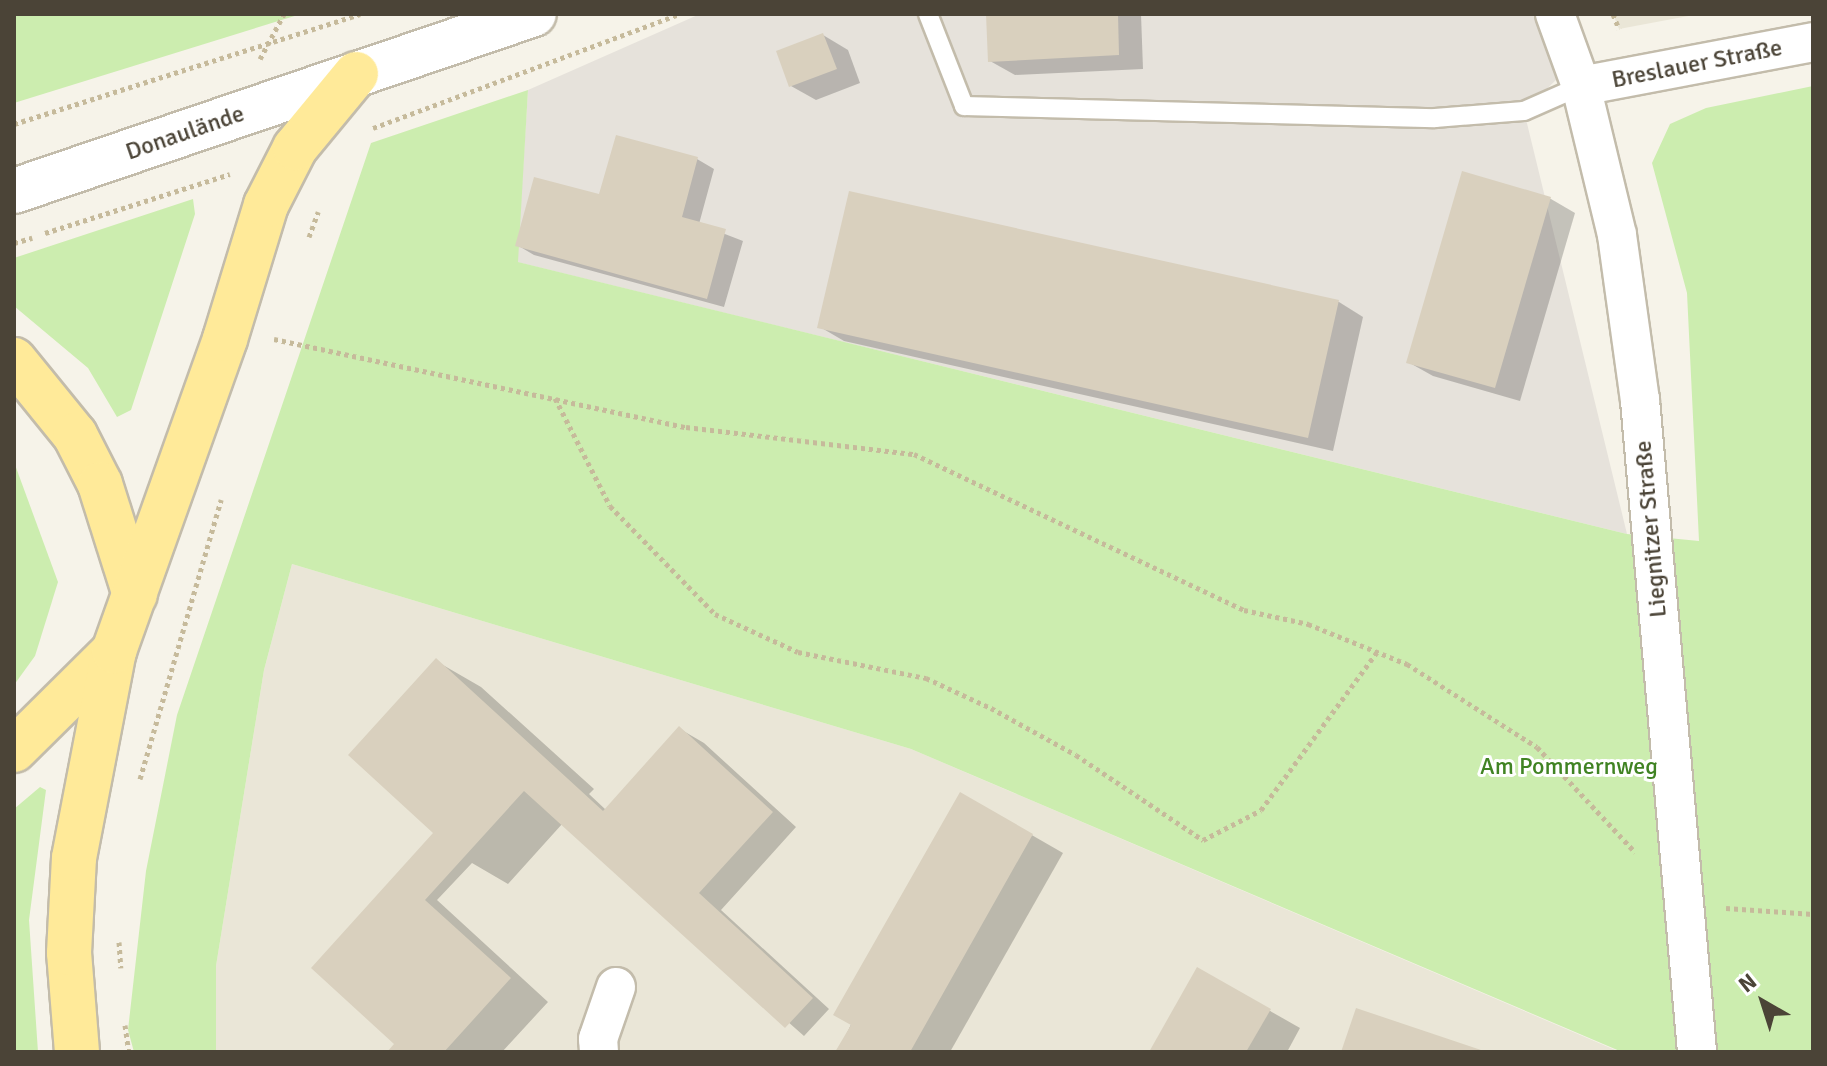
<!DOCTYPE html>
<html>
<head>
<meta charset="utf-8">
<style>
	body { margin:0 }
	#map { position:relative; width:1827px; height:1066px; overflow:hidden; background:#f6f3e9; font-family:Signika,sans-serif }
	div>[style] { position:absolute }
	.residential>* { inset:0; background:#eae6d7 }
	.industrial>* { inset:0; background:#e6e2db }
	.green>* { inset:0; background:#ccedaf }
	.shadow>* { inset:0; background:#0003 }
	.building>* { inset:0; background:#d9d0be }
	.path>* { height:5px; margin-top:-2.5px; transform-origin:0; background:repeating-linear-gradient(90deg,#c6ba9b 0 4px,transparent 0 8px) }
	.roads { filter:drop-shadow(2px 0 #c3bcab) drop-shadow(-2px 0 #c3bcab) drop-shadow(0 2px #c3bcab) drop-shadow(0 -2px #c3bcab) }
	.service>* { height:18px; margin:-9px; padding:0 9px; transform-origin:9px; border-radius:9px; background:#fff }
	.minor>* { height:38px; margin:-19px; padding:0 19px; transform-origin:19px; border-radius:19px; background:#fff }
	.tertiary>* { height:44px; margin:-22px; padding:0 22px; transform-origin:22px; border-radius:22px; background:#fff }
	.primary>* { height:44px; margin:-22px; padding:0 22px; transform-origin:22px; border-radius:22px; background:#ffea99 }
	span { translate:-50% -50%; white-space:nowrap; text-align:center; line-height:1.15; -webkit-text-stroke:6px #fff; paint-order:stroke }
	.street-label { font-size:24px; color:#4b4437 }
	.park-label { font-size:24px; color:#408323 }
	.frame { position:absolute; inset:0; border:16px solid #4b4437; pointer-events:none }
	.north { position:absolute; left:1723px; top:962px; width:80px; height:80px; -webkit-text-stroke:6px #fff; paint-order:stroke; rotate:321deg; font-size:22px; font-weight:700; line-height:32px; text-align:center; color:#4b4437 }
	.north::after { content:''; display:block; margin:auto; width:28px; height:36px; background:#4b4437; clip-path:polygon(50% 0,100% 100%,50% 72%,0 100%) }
</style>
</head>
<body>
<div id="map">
	<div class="residential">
		<i style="clip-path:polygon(1613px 14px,1699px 14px,1619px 29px)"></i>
		<i style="clip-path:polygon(292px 564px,911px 749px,1620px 1052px,216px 1052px,216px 966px,264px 670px)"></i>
	</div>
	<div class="industrial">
		<i style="clip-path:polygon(700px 14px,1533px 14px,1558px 78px,1524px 111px,1627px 534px,517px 262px,528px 90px)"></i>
	</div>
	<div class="green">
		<i style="clip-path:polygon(14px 14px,301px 14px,14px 103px)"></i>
		<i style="clip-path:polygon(1813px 86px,1813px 1052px,1622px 1052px,911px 749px,292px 564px,264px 670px,216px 966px,216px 1052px,134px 1052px,128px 1030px,146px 871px,177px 715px,371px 143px,528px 90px,518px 262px,1627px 534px,1699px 541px,1687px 293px,1652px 163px,1670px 124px,1706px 108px)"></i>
		<i style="clip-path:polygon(193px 199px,195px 214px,131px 410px,117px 417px,88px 368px,14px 306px,14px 258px)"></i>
		<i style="clip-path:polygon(14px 462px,58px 582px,35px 656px,14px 685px)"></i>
		<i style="clip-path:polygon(40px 787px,46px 790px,29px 920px,38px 1052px,14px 1052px,14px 809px)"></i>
	</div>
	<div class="shadow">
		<i style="clip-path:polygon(988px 14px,1141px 14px,1143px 69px,1015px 75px,990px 61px)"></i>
		<i style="clip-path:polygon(823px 35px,848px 50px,860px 83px,816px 100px,791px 86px)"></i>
		<i style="clip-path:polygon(697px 159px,714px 169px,699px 224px,743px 241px,724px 307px,534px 255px,517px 245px,600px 197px)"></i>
		<i style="clip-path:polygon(1464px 174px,1551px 199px,1575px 213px,1520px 401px,1433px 376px,1408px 362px)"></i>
		<i style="clip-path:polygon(851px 193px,1339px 302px,1363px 317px,1333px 451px,844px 341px,820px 327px)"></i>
		<i style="clip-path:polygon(436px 661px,481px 687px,594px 789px,589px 794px,606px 810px,680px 729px,704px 743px,796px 827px,721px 910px,829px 1009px,804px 1036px,563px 823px,508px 884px,472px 863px,437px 900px,548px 1002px,502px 1052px,390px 1052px,397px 1044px,433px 835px)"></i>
		<i style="clip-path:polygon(960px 794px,1063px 853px,950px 1052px,838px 1052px)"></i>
		<i style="clip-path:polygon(1198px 970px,1300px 1028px,1287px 1052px,1151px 1052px)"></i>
	</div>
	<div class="building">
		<i style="clip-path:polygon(986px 14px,1118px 14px,1119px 55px,988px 62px)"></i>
		<i style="clip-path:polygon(823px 33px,837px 69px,789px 87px,776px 51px)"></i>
		<i style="clip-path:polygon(616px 135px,698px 157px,682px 217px,726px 229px,707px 299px,515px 246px,534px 177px,599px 194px)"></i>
		<i style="clip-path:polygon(1462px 171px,1551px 197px,1495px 388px,1406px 363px)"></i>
		<i style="clip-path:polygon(849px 191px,1339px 300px,1308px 438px,817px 328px)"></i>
		<i style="clip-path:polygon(436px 658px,603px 811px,679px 726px,773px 812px,699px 893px,813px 998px,785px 1028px,524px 791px,425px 900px,511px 978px,444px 1052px,387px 1052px,394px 1044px,311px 968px,433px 833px,348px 755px)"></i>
		<i style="clip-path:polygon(960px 792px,1033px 834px,910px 1052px,835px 1052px,851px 1025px,833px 1015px)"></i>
		<i style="clip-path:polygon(1197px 967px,1271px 1009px,1246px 1052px,1149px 1052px)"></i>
		<i style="clip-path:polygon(1356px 1008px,1484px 1051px,1484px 1052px,1341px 1052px)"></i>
	</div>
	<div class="path">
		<i style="left:1613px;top:14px;width:16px;rotate:68deg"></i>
		<i style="left:260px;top:59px;width:51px;rotate:-61.9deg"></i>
		<i style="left:14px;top:124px;width:363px;rotate:-17.6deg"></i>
		<i style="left:373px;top:128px;width:327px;rotate:-20.4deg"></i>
		<i style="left:45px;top:233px;width:194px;rotate:-17.7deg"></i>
		<i style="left:309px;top:237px;width:27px;rotate:-70deg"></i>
		<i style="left:14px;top:243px;width:19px;rotate:-16deg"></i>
		<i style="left:274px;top:339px;width:421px;rotate:12.1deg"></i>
		<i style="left:686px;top:427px;width:230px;rotate:6.8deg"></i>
		<i style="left:914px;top:454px;width:365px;rotate:25.3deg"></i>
		<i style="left:1244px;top:610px;width:66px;rotate:12.3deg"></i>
		<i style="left:1308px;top:624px;width:107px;rotate:22deg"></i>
		<i style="left:1407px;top:664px;width:154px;rotate:32.6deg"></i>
		<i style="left:1537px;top:747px;width:144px;rotate:47deg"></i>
		<i style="left:555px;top:398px;width:121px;rotate:63deg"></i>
		<i style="left:610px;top:506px;width:151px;rotate:45.8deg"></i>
		<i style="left:715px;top:614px;width:91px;rotate:24.6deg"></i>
		<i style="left:798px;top:652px;width:131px;rotate:11.5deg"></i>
		<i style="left:926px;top:678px;width:72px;rotate:24.8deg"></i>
		<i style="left:991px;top:708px;width:97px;rotate:28.9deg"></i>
		<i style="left:1076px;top:755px;width:153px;rotate:33.8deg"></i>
		<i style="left:1203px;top:840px;width:65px;rotate:-27.3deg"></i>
		<i style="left:1261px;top:810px;width:196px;rotate:-53.7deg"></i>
		<i style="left:140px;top:779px;width:291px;rotate:-73.8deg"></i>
		<i style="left:1726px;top:908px;width:87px;rotate:3.9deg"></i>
		<i style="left:119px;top:942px;width:26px;rotate:86deg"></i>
		<i style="left:125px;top:1025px;width:27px;rotate:82deg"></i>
	</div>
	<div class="roads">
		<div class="service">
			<i style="left:928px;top:14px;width:99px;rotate:68.6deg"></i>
			<i style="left:964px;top:106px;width:471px;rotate:1.5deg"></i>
			<i style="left:1435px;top:118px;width:89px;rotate:-4.5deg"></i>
			<i style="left:1524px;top:111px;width:62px;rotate:-23.7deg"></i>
		</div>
		<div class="minor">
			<i style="left:1555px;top:14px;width:77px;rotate:70.1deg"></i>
			<i style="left:1581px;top:86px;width:153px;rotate:76.4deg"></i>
			<i style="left:1617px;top:235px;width:167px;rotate:82.1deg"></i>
			<i style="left:1640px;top:400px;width:654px;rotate:85deg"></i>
			<i style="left:1581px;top:86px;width:236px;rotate:-10.7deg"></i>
			<i style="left:599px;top:1052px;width:13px;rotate:-94deg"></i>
			<i style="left:598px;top:1039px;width:55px;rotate:-70.9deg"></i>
		</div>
		<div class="tertiary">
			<i style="left:14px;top:191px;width:549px;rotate:-18.8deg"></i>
		</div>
		<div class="primary">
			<i style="left:14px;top:360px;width:97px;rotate:50.9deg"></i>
			<i style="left:75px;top:435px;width:55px;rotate:63deg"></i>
			<i style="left:100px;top:484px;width:116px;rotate:72.5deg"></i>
			<i style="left:14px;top:750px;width:141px;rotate:-44.7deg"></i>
			<i style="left:77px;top:1052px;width:99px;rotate:-94.6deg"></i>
			<i style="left:69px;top:953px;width:95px;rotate:-87deg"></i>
			<i style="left:74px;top:858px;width:211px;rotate:-79.1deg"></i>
			<i style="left:114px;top:651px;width:331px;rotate:-70.4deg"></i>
			<i style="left:225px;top:339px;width:140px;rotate:-73deg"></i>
			<i style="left:266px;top:205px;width:64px;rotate:-63deg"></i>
			<i style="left:295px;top:148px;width:96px;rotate:-50.5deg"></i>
		</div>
	</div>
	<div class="street-label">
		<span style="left:1697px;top:64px;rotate:-11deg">Breslauer Straße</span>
		<span style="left:185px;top:133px;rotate:-19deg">Donaulände</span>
		<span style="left:1651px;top:529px;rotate:-95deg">Liegnitzer Straße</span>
	</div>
	<div class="park-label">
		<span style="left:1569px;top:767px">Am Pommernweg</span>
	</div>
	<div class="frame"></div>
	<div class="north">N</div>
</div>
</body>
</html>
